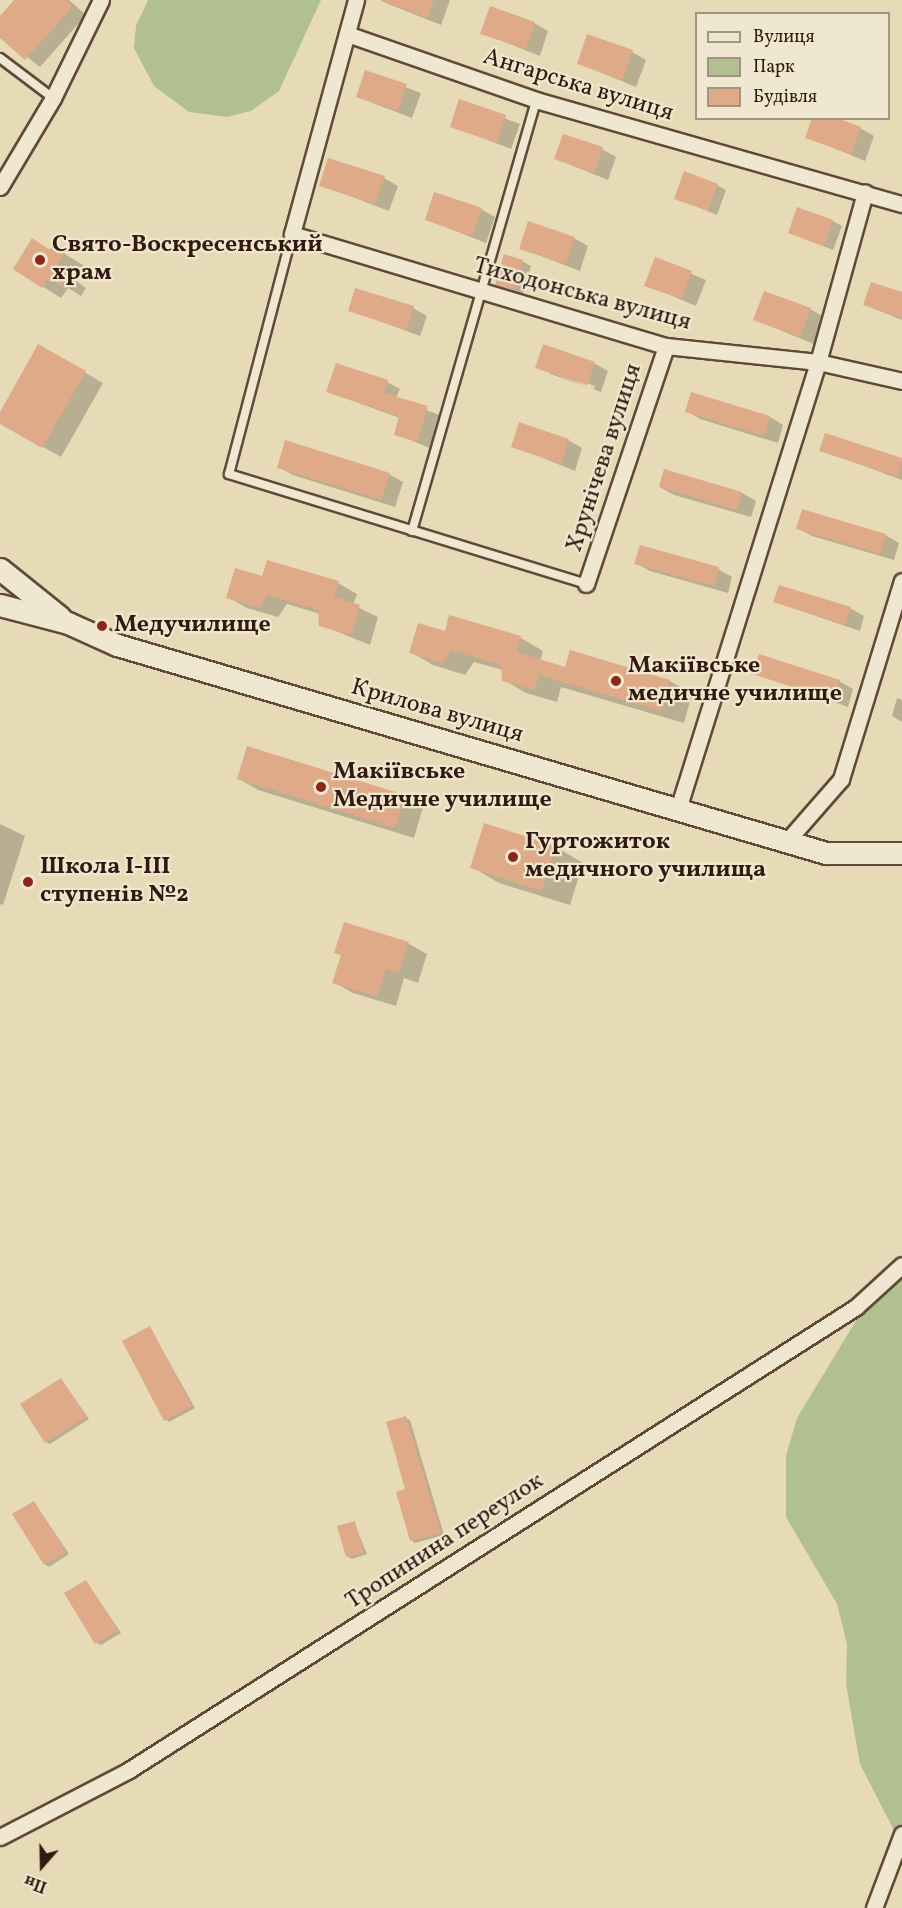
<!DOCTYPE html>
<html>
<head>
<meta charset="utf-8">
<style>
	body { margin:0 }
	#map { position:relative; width:902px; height:1908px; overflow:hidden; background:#e7dab6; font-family:Vollkorn,serif }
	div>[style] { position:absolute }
	.green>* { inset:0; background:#b2c091 }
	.shadow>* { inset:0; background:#0003 }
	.building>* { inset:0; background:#dfaa88 }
	.roads { filter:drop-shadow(2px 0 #5f4a3a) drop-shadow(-2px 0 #5f4a3a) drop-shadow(0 2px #5f4a3a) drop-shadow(0 -2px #5f4a3a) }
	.service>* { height:8px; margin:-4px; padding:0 4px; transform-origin:4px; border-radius:4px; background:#efe7d0 }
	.minor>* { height:15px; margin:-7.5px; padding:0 7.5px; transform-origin:7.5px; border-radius:7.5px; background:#efe7d0 }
	.secondary>* { height:21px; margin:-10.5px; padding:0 10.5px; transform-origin:10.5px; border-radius:10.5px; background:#efe7d0 }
	.dots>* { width:16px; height:16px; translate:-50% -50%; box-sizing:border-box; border:3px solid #efe7d0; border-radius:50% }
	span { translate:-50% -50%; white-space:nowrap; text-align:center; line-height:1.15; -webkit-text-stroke:4.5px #efe7d0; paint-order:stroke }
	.street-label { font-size:24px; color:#321a10 }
	.poi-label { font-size:24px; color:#321a10; font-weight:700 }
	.left { translate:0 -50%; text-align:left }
	.legend { position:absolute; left:695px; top:12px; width:195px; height:108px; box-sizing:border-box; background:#efe7d0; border:2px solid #a39583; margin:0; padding:8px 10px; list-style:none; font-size:18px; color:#321a10 }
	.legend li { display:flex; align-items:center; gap:12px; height:30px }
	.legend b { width:30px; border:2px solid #a39583 }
	.north { position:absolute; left:12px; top:1836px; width:60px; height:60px; -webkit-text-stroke:4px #efe7d0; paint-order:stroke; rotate:200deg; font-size:16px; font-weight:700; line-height:24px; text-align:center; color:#321a10 }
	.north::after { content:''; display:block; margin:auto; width:21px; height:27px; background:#321a10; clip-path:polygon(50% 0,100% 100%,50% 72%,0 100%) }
</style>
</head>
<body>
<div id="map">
	<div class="green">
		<i style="clip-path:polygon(148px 0,321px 0,279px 91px,251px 111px,227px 117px,189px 112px,154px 86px,134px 48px,136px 26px)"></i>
		<i style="clip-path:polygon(902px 1278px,902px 1846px,860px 1764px,846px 1684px,847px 1644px,837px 1604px,786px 1517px,786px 1456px,797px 1418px,860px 1314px)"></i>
	</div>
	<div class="shadow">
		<i style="clip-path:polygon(17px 0,69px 0,86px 15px,40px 67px,0 36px,0 19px)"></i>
		<i style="clip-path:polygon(450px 0,441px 25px,381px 1px,382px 0)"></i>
		<i style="clip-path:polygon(534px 23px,548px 31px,540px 56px,482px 33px)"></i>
		<i style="clip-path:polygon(632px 52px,646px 60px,636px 87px,578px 63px)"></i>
		<i style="clip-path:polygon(366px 72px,421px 93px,412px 118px,357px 97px)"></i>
		<i style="clip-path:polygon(460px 101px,520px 124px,511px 149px,451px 126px)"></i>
		<i style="clip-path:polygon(860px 128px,874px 136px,865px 161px,807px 137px)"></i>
		<i style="clip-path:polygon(602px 149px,616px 157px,608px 180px,556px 159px)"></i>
		<i style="clip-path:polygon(384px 178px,398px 186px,389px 211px,321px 185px)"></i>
		<i style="clip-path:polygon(717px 185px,726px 190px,717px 215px,676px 198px)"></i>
		<i style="clip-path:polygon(481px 209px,495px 217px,486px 243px,427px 220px)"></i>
		<i style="clip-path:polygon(833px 221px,842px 226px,833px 250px,790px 233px)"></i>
		<i style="clip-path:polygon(574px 238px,588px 246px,580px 271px,520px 248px)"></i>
		<i style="clip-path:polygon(53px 247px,83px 265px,73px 279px,86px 288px,81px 296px,68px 288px,61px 298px,15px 269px)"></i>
		<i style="clip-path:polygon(656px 259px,706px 280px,696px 306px,646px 285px)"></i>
		<i style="clip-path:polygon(522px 261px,531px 266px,523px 294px,497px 284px)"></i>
		<i style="clip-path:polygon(902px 294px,902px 320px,865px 305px)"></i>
		<i style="clip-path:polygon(413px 308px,427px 316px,420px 336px,350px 310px)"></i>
		<i style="clip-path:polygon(810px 309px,824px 317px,814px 344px,755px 320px)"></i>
		<i style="clip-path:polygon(39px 346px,103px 383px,61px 457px,0 423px,0 415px)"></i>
		<i style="clip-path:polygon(evenodd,594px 363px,608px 371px,601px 392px,537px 367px,594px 363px,550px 371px,595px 386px,594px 389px,550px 374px,550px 371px)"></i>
		<i style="clip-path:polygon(387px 382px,400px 389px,396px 398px,439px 415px,430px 448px,395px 434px,400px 418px,328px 392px)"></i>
		<i style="clip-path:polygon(692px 394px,770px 417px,783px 425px,778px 443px,700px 419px,687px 411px)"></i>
		<i style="clip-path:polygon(826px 435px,902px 460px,902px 480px,821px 450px)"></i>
		<i style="clip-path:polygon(568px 440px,582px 448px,575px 471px,513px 446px)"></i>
		<i style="clip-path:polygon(279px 467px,389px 474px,403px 482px,395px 507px,293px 475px)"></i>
		<i style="clip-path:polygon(660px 487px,742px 493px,756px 501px,751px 517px,674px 495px)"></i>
		<i style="clip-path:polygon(798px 528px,885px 535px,899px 543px,894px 560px,812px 536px)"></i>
		<i style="clip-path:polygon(636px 563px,718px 569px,732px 577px,728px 593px,650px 571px)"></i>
		<i style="clip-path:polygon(338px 583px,357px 594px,353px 605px,378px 617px,370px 645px,321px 625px,320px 614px,287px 604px,278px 617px,247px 608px,228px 597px)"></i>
		<i style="clip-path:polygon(775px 602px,850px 608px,864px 616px,860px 631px)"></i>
		<i style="clip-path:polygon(450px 617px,521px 638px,543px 651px,540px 661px,566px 669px,571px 652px,670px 681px,692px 694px,684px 723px,561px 687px,557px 702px,526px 693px,504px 680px,503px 670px,474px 662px,465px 675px,433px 665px,411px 652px,446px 633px)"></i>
		<i style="clip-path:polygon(754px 673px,839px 681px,853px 689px,848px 707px)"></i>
		<i style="clip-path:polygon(897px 698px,902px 700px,902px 722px,892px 716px)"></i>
		<i style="clip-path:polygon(239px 779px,404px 796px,423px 807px,414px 838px,258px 790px)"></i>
		<i style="clip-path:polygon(0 824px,25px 836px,3px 905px,0 904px)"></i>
		<i style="clip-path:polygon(485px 825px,556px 847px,583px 863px,570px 905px,499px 883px,472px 867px)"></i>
		<i style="clip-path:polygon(409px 944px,427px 954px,418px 983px,404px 978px,396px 1006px,353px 993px,334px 982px,342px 956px,336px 952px)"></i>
		<i style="clip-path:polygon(150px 1328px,195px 1408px,169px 1422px,165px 1419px)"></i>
		<i style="clip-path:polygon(61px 1379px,89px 1419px,50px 1444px,46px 1442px)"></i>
		<i style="clip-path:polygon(406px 1418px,410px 1420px,444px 1535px,415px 1543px,411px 1540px,407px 1490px)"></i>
		<i style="clip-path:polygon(34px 1502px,69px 1554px,49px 1567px,45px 1564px)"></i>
		<i style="clip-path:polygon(354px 1523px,367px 1554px,352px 1559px,348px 1557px)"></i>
		<i style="clip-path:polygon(86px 1581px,121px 1633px,101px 1645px,97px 1643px)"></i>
	</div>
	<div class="building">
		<i style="clip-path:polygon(14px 0,66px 0,73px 6px,25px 60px,0 38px,0 16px)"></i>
		<i style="clip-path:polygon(380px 0,434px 0,427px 18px)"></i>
		<i style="clip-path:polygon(490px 6px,535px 22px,526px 49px,480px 34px)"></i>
		<i style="clip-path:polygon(587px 34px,633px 50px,622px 80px,577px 64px)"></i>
		<i style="clip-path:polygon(365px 70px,407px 84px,398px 111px,356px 97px)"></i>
		<i style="clip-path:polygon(459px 99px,506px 115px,497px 143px,450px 127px)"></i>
		<i style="clip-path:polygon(812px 118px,837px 118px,861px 127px,851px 154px,805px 138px)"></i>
		<i style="clip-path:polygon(563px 134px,603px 147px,594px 173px,554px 159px)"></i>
		<i style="clip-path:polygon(328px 158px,385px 176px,375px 204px,319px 186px)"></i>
		<i style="clip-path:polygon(684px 171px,718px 184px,708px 211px,674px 199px)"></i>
		<i style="clip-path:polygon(434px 192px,482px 208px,472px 236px,425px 220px)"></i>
		<i style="clip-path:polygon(797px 207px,833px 220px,824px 246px,788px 233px)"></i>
		<i style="clip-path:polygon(528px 221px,575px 237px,566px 264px,519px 249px)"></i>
		<i style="clip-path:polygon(32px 238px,50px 250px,53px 245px,65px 253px,56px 267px,69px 276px,61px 286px,49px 278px,42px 288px,13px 269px)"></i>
		<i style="clip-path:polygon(504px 254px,523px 260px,514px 290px,495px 285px)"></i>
		<i style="clip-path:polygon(655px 257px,692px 271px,682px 299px,644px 286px)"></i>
		<i style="clip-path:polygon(871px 282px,902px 292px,902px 318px,863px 305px)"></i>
		<i style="clip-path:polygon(355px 288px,414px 306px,406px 330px,348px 311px)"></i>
		<i style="clip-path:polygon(764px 291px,811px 308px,800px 337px,753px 320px)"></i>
		<i style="clip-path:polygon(38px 344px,86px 371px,42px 448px,0 424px,0 412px)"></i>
		<i style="clip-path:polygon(543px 344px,595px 362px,587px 385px,535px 368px)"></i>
		<i style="clip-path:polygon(336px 363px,388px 380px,384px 393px,428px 406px,417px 442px,394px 435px,399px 416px,326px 392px)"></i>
		<i style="clip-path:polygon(691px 392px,770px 416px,764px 436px,685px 412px)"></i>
		<i style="clip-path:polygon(519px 422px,569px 439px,561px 464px,511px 447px)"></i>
		<i style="clip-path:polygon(825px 433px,902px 458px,899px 477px,819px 451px)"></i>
		<i style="clip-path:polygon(285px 440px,390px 473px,381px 500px,277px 468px)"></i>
		<i style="clip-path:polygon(664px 469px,742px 492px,737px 510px,659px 487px)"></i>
		<i style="clip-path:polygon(802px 509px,886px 534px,880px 554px,796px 529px)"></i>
		<i style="clip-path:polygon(640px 545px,719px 567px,714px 586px,634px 564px)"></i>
		<i style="clip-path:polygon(267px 560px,339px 581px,334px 597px,360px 605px,351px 635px,319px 626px,318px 610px,268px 595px,259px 608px,226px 598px,235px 568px,262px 576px)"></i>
		<i style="clip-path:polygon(779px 585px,851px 607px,845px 625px,773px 602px)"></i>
		<i style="clip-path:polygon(449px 615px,521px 636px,517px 652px,565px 667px,570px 650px,670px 680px,661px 711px,539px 675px,534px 690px,502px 681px,501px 665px,451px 650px,442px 663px,409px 653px,418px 623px,445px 631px)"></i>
		<i style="clip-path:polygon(759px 654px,840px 680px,834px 700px,752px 674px)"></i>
		<i style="clip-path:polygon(247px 746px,405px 795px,395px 828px,237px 779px)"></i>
		<i style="clip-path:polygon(484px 823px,556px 846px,542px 891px,470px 868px)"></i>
		<i style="clip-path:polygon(344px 922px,409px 942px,399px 973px,386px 969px,377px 997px,332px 983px,341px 955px,334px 953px)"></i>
		<i style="clip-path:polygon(150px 1326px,192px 1406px,164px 1421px,122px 1341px)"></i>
		<i style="clip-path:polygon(61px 1378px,86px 1417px,45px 1443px,20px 1404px)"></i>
		<i style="clip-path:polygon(406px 1416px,441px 1533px,410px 1541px,396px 1492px,405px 1489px,386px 1422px)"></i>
		<i style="clip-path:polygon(34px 1501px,66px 1552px,44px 1565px,12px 1514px)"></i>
		<i style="clip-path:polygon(355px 1521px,364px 1553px,346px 1557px,337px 1526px)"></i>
		<i style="clip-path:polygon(86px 1580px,118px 1631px,95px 1644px,64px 1593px)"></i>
	</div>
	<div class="roads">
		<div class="service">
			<i style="left:0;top:58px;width:66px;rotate:37deg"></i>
			<i style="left:292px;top:234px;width:248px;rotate:104.7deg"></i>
			<i style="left:229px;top:474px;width:374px;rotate:17.1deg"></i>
			<i style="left:412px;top:531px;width:448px;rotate:-73.9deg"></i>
		</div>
		<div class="minor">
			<i style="left:356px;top:0;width:243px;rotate:105.3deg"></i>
			<i style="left:292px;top:234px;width:390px;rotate:16.7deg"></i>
			<i style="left:666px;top:346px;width:153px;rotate:6deg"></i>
			<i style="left:818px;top:362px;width:86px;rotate:12.7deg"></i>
			<i style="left:347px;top:34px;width:200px;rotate:19.2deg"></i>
			<i style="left:536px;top:100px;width:380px;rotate:15.9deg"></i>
			<i style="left:0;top:187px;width:104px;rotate:-59.2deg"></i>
			<i style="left:53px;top:98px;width:109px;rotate:-63.9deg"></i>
			<i style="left:586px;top:584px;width:251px;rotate:-71.4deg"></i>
			<i style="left:678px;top:809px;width:468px;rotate:-72.6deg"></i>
			<i style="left:818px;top:362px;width:176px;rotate:-74.5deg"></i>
			<i style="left:787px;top:841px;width:82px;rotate:-48.9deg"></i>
			<i style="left:841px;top:779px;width:207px;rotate:-72.9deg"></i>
			<i style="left:0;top:1837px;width:145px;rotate:-27.4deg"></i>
			<i style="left:129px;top:1770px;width:862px;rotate:-32.49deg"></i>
			<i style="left:856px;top:1307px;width:62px;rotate:-42.4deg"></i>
			<i style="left:874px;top:1908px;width:79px;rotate:-69.3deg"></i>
		</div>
		<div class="secondary">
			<i style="left:0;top:569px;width:77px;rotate:38.7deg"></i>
			<i style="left:0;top:605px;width:70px;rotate:14.8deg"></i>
			<i style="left:68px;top:623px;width:54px;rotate:24.2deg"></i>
			<i style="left:117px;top:645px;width:739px;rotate:16.35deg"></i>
			<i style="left:826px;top:853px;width:76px"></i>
		</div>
	</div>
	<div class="dots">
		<i style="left:40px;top:260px;background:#8f2418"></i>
		<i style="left:102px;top:626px;background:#8f2418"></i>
		<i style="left:616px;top:681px;background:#8f2418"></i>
		<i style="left:321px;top:787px;background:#8f2418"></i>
		<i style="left:513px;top:857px;background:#8f2418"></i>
		<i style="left:28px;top:882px;background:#8f2418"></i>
	</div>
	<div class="street-label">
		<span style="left:578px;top:86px;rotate:17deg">Ангарська вулиця</span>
		<span style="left:582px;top:295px;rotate:15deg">Тиходонська вулиця</span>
		<span style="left:605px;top:458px;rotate:-72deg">Хрунічева вулиця</span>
		<span style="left:437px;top:712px;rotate:16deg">Крилова вулиця</span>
		<span style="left:445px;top:1542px;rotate:-33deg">Тропинина переулок</span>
	</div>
	<div class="poi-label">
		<span class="left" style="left:52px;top:260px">Свято-Воскресенський<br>храм</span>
		<span class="left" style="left:114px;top:626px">Медучилище</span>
		<span class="left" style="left:628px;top:681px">Макіївське<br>медичне училище</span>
		<span class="left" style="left:333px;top:787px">Макіївське<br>Медичне училище</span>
		<span class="left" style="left:525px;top:857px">Гуртожиток<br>медичного училища</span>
		<span class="left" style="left:40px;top:882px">Школа I-III<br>ступенів №2</span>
	</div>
	<ul class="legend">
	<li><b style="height:8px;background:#efe7d0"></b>Вулиця</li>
	<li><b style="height:16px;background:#b2c091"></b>Парк</li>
	<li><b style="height:16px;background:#dfaa88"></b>Будівля</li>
	</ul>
	<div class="north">Пн</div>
</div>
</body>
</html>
